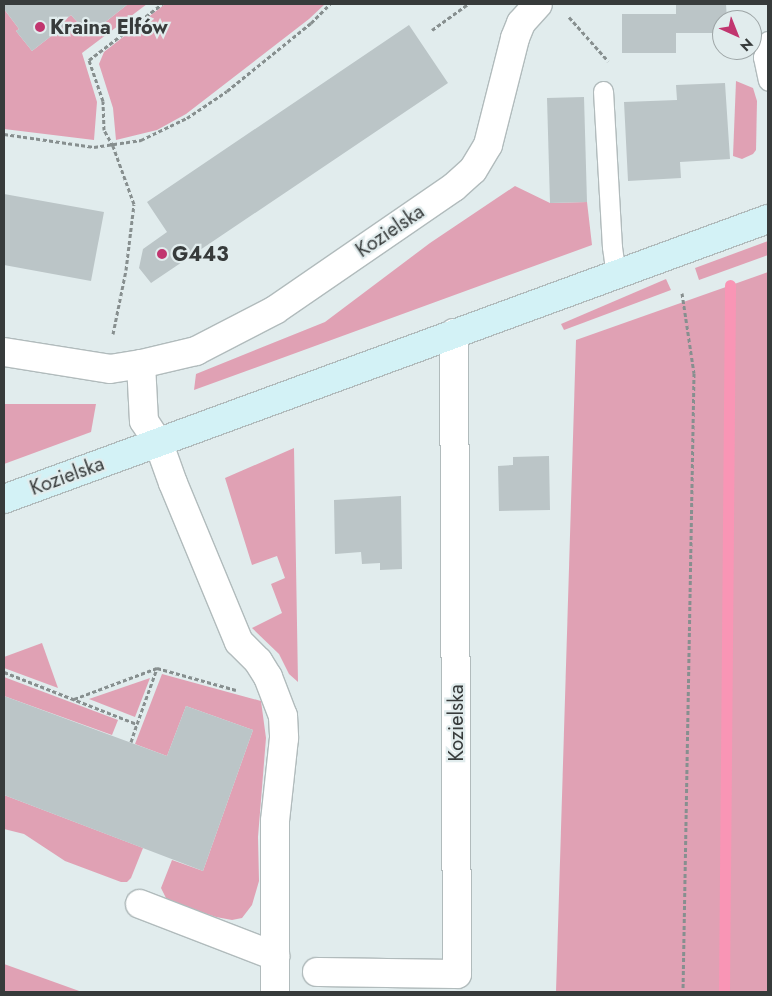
<!DOCTYPE html>
<html>
<head>
<meta charset="utf-8">
<style>
	body { margin:0 }
	#map { position:relative; width:772px; height:996px; overflow:hidden; background:#e1eced; font-family:Jost,sans-serif }
	div>[style] { position:absolute }
	.green>* { inset:0; background:#e0a1b4 }
	.stream>* { height:11px; margin:-5.5px; padding:0 5.5px; transform-origin:5.5px; border-radius:5.5px; background:#f995b5 }
	.building>* { inset:0; background:#bbc5c7 }
	.path>* { height:3px; margin-top:-1.5px; transform-origin:0; background:repeating-linear-gradient(90deg,#878f8f 0 4px,transparent 0 6.5px) }
	.roads { filter:drop-shadow(1px 0 #b1bbbc) drop-shadow(-1px 0 #b1bbbc) drop-shadow(0 1px #b1bbbc) drop-shadow(0 -1px #b1bbbc) }
	.lane>* { height:19px; margin:-9.5px; padding:0 9.5px; transform-origin:9.5px; border-radius:9.5px; background:#fff }
	.street>* { height:28px; margin:-14px; padding:0 14px; transform-origin:14px; border-radius:14px; background:#fff }
	.secondary>* { height:28px; margin:-14px; padding:0 14px; transform-origin:14px; border-radius:14px; background:#d3f2f6 }
	.dots>* { width:14px; height:14px; translate:-50% -50%; box-sizing:border-box; border:2px solid #e1eced; border-radius:50% }
	span { translate:-50% -50%; white-space:nowrap; text-align:center; line-height:1.15; -webkit-text-stroke:4.5px #e1eced; paint-order:stroke }
	.poi-label { font-size:20px; color:#373b3b; font-weight:700 }
	.left { translate:0 -50%; text-align:left }
	.street-label { font-size:20px; color:#373b3b }
	.frame { position:absolute; inset:0; border:5px solid #373b3b; pointer-events:none }
	.north { position:absolute; left:712px; top:10px; width:50px; height:50px; box-sizing:border-box; background:#e1eced; border:1px solid #9da5a6; border-radius:50%; rotate:136deg; font-size:14px; font-weight:700; line-height:20px; text-align:center; color:#373b3b }
	.north::after { content:''; display:block; margin:auto; width:18px; height:22px; background:#c1366f; clip-path:polygon(50% 0,100% 100%,50% 72%,0 100%) }
</style>
</head>
<body>
<div id="map">
	<div class="green">
		<i style="clip-path:polygon(128px 4px,147px 4px,82px 53px,97px 102px,94px 140px,4px 129px,4px 9px,19px 29px,16px 31px,32px 51px,64px 26px,62px 22px,71px 15px,89px 35px)"></i>
		<i style="clip-path:polygon(165px 4px,325px 4px,309px 19px,186px 114px,157px 130px,116px 140px,113px 108px,99px 64px,104px 52px)"></i>
		<i style="clip-path:polygon(736px 81px,753px 88px,757px 101px,756px 150px,753px 154px,742px 159px,733px 156px)"></i>
		<i style="clip-path:polygon(515px 186px,550px 203px,587px 202px,592px 245px,194px 390px,196px 374px,325px 322px,430px 243px)"></i>
		<i style="clip-path:polygon(768px 241px,768px 255px,699px 280px,695px 268px)"></i>
		<i style="clip-path:polygon(768px 272px,768px 992px,556px 992px,576px 340px)"></i>
		<i style="clip-path:polygon(666px 279px,671px 290px,564px 330px,561px 324px)"></i>
		<i style="clip-path:polygon(4px 404px,96px 404px,91px 432px,4px 464px)"></i>
		<i style="clip-path:polygon(294px 448px,298px 682px,289px 674px,279px 654px,252px 628px,282px 613px,271px 584px,285px 578px,277px 556px,252px 565px,225px 478px)"></i>
		<i style="clip-path:polygon(42px 643px,58px 688px,4px 668px,4px 657px)"></i>
		<i style="clip-path:polygon(162px 674px,261px 701px,266px 738px,258px 837px,259px 881px,252px 905px,242px 918px,232px 920px,216px 917px,167px 900px,161px 888px,172px 860px,203px 871px,253px 730px,186px 706px,167px 756px,135px 744px)"></i>
		<i style="clip-path:polygon(4px 677px,118px 720px,112px 735px,4px 696px)"></i>
		<i style="clip-path:polygon(150px 678px,135px 717px,89px 699px)"></i>
		<i style="clip-path:polygon(4px 795px,143px 848px,131px 878px,127px 882px,121px 882px,65px 861px,24px 834px,4px 829px)"></i>
		<i style="clip-path:polygon(4px 964px,82px 992px,4px 991px)"></i>
	</div>
	<div class="stream">
		<i style="left:724px;top:992px;width:707px;rotate:-89.51deg"></i>
	</div>
	<div class="building">
		<i style="clip-path:polygon(4px 4px,128px 4px,89px 35px,71px 15px,62px 22px,64px 26px,32px 51px,16px 31px,19px 29px,4px 9px)"></i>
		<i style="clip-path:polygon(676px 4px,726px 4px,727px 20px,722px 20px,722px 33px,676px 33px,676px 53px,622px 53px,622px 14px,676px 14px)"></i>
		<i style="clip-path:polygon(409px 25px,448px 83px,151px 283px,139px 268px,143px 249px,167px 232px,147px 202px)"></i>
		<i style="clip-path:polygon(725px 83px,730px 159px,680px 162px,681px 178px,628px 181px,624px 102px,677px 100px,676px 85px)"></i>
		<i style="clip-path:polygon(584px 97px,587px 202px,550px 203px,547px 98px)"></i>
		<i style="clip-path:polygon(4px 194px,104px 212px,91px 281px,4px 265px)"></i>
		<i style="clip-path:polygon(549px 456px,550px 510px,499px 511px,498px 466px,513px 465px,513px 457px)"></i>
		<i style="clip-path:polygon(401px 496px,402px 569px,380px 570px,380px 563px,362px 564px,361px 552px,335px 554px,334px 500px)"></i>
		<i style="clip-path:polygon(4px 696px,167px 756px,186px 706px,253px 730px,203px 871px,4px 795px)"></i>
	</div>
	<div class="path">
		<i style="left:569px;top:17px;width:59px;rotate:48.4deg"></i>
		<i style="left:432px;top:30px;width:44px;rotate:-35.8deg"></i>
		<i style="left:4px;top:134px;width:91px;rotate:8.2deg"></i>
		<i style="left:94px;top:147px;width:48px;rotate:-8.5deg"></i>
		<i style="left:141px;top:140px;width:51px;rotate:-25.6deg"></i>
		<i style="left:187px;top:118px;width:48px;rotate:-34deg"></i>
		<i style="left:227px;top:91px;width:108px;rotate:-39deg"></i>
		<i style="left:311px;top:23px;width:27px;rotate:-45deg"></i>
		<i style="left:682px;top:293px;width:81px;rotate:81.5deg"></i>
		<i style="left:694px;top:373px;width:619px;rotate:91.02deg"></i>
		<i style="left:113px;top:334px;width:65px;rotate:-78.5deg"></i>
		<i style="left:126px;top:270px;width:66px;rotate:-83.1deg"></i>
		<i style="left:134px;top:204px;width:62px;rotate:-109.9deg"></i>
		<i style="left:113px;top:146px;width:18px;rotate:-119deg"></i>
		<i style="left:104px;top:130px;width:29px;rotate:-92deg"></i>
		<i style="left:103px;top:101px;width:43px;rotate:-108.9deg"></i>
		<i style="left:89px;top:60px;width:92px;rotate:-37.5deg"></i>
		<i style="left:157px;top:668px;width:82px;rotate:15.6deg"></i>
		<i style="left:4px;top:672px;width:143px;rotate:21.4deg"></i>
		<i style="left:137px;top:724px;width:59px;rotate:-70.3deg"></i>
		<i style="left:157px;top:668px;width:89px;rotate:159.5deg"></i>
		<i style="left:131px;top:742px;width:19px;rotate:-72deg"></i>
	</div>
	<div class="roads">
		<div class="lane">
			<i style="left:768px;top:41px;width:17px;rotate:107deg"></i>
			<i style="left:763px;top:57px;width:24px;rotate:78deg"></i>
			<i style="left:603px;top:91px;width:156px;rotate:86.7deg"></i>
			<i style="left:612px;top:247px;width:28px;rotate:82deg"></i>
		</div>
		<div class="street">
			<i style="left:4px;top:352px;width:107px;rotate:9.1deg"></i>
			<i style="left:110px;top:369px;width:31px;rotate:-9deg"></i>
			<i style="left:141px;top:364px;width:57px;rotate:87deg"></i>
			<i style="left:144px;top:421px;width:27px;rotate:57deg"></i>
			<i style="left:159px;top:444px;width:41px;rotate:70.3deg"></i>
			<i style="left:173px;top:483px;width:172px;rotate:67.5deg"></i>
			<i style="left:239px;top:642px;width:27px;rotate:45deg"></i>
			<i style="left:258px;top:661px;width:19px;rotate:58deg"></i>
			<i style="left:268px;top:677px;width:42px;rotate:69deg"></i>
			<i style="left:283px;top:716px;width:22px;rotate:87deg"></i>
			<i style="left:284px;top:738px;width:83px;rotate:96.2deg"></i>
			<i style="left:275px;top:821px;width:171px;rotate:90deg"></i>
			<i style="left:141px;top:364px;width:57px;rotate:-13.3deg"></i>
			<i style="left:196px;top:351px;width:89px;rotate:-27.4deg"></i>
			<i style="left:275px;top:310px;width:217px;rotate:-34.5deg"></i>
			<i style="left:454px;top:187px;width:25px;rotate:-42deg"></i>
			<i style="left:473px;top:170px;width:29px;rotate:-59deg"></i>
			<i style="left:488px;top:145px;width:110px;rotate:-75.8deg"></i>
			<i style="left:515px;top:38px;width:16px;rotate:-68deg"></i>
			<i style="left:521px;top:23px;width:25px;rotate:-48deg"></i>
			<i style="left:140px;top:904px;width:145px;rotate:21.1deg"></i>
			<i style="left:317px;top:972px;width:140px;rotate:0.8deg"></i>
			<i style="left:457px;top:974px;width:641px;rotate:-90.27deg"></i>
		</div>
		<div class="secondary">
			<i style="left:4px;top:499px;width:814px;rotate:-20.13deg"></i>
		</div>
	</div>
	<div class="dots">
		<i style="left:40px;top:27px;background:#c1366f"></i>
		<i style="left:162px;top:254px;background:#c1366f"></i>
	</div>
	<div class="poi-label">
		<span class="left" style="left:50px;top:27px">Kraina Elfów</span>
		<span class="left" style="left:172px;top:254px">G443</span>
	</div>
	<div class="street-label">
		<span style="left:390px;top:231px;rotate:-34deg">Kozielska</span>
		<span style="left:67px;top:476px;rotate:-20deg">Kozielska</span>
		<span style="left:456px;top:723px;rotate:-90deg">Kozielska</span>
	</div>
	<div class="frame"></div>
	<div class="north">N</div>
</div>
</body>
</html>
